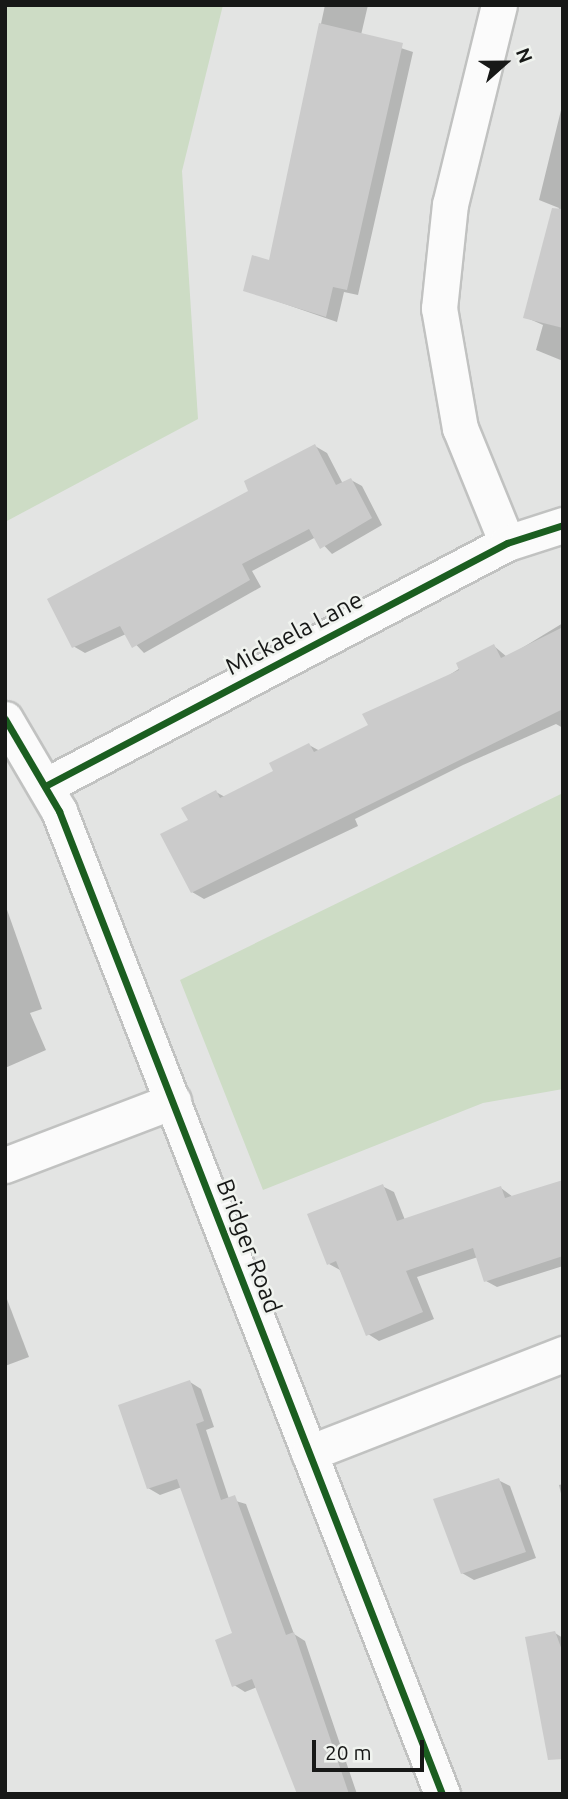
<!DOCTYPE html>
<html>
<head>
<meta charset="utf-8">
<style>
	body { margin:0 }
	#map { position:relative; width:568px; height:1799px; overflow:hidden; background:#e3e4e3; font-family:Ubuntu,sans-serif }
	div>[style] { position:absolute }
	.green>* { inset:0; background:#cddcc5 }
	.shadow>* { inset:0; background:#0003 }
	.building>* { inset:0; background:#cbcbcb }
	.roads { filter:drop-shadow(2px 0 #c1c2c1) drop-shadow(-2px 0 #c1c2c1) drop-shadow(0 2px #c1c2c1) drop-shadow(0 -2px #c1c2c1) }
	.street>* { height:35px; margin:-17.5px; padding:0 17.5px; transform-origin:17.5px; border-radius:17.5px; background:#fbfbfb }
	.cycleway>* { height:7px; margin:-3.5px; padding:0 3.5px; transform-origin:3.5px; border-radius:3.5px; background:#1b5e20 }
	span { translate:-50% -50%; white-space:nowrap; text-align:center; line-height:1.15; -webkit-text-stroke:5px #f0f3ef; paint-order:stroke }
	.street-label { font-size:24px; color:#171817 }
	.frame { position:absolute; inset:0; border:7px solid #171817; pointer-events:none }
	.north { position:absolute; left:470px; top:28px; width:70px; height:70px; -webkit-text-stroke:5px #f0f3ef; paint-order:stroke; rotate:69deg; font-size:19px; font-weight:700; line-height:28px; text-align:center; color:#171817 }
	.north::after { content:''; display:block; margin:auto; width:24px; height:32px; background:#171817; clip-path:polygon(50% 0,100% 100%,50% 72%,0 100%) }
	.scale { position:absolute; left:312px; top:1740px; width:112px; height:32px; box-sizing:border-box; border:4px solid #171817; border-top:0; padding-left:9px; font-size:21px; line-height:24px; white-space:nowrap; color:#171817; -webkit-text-stroke:5px #f0f3ef; paint-order:stroke }
</style>
</head>
<body>
<div id="map">
	<div class="green">
		<i style="clip-path:polygon(5px 5px,223px 5px,182px 171px,198px 419px,5px 522px)"></i>
		<i style="clip-path:polygon(563px 793px,563px 1089px,483px 1103px,263px 1190px,180px 980px)"></i>
	</div>
	<div class="shadow">
		<i style="clip-path:polygon(325px 5px,368px 5px,361px 35px,413px 52px,358px 295px,344px 292px,337px 322px,245px 290px,270px 262px)"></i>
		<i style="clip-path:polygon(563px 102px,563px 361px,536px 350px,543px 325px,525px 317px,559px 208px,539px 200px)"></i>
		<i style="clip-path:polygon(315px 446px,327px 453px,343px 484px,351px 480px,362px 486px,382px 525px,332px 554px,316px 537px,252px 571px,261px 587px,144px 653px,126px 634px,85px 653px,73px 646px,250px 491px)"></i>
		<i style="clip-path:polygon(563px 623px,563px 728px,556px 724px,463px 765px,355px 819px,358px 826px,204px 899px,192px 892px,190px 820px,216px 792px,225px 797px,275px 772px,309px 745px,320px 751px,371px 726px,494px 646px,507px 657px)"></i>
		<i style="clip-path:polygon(5px 904px,42px 1009px,30px 1013px,46px 1050px,5px 1068px)"></i>
		<i style="clip-path:polygon(563px 1182px,563px 1266px,497px 1287px,486px 1281px,478px 1257px,417px 1277px,434px 1319px,379px 1341px,368px 1334px,340px 1270px,329px 1264px,382px 1186px,394px 1192px,405px 1220px,501px 1188px,513px 1197px)"></i>
		<i style="clip-path:polygon(5px 1294px,29px 1357px,5px 1366px)"></i>
		<i style="clip-path:polygon(190px 1382px,201px 1389px,214px 1427px,206px 1430px,229px 1499px,246px 1504px,294px 1634px,305px 1641px,357px 1794px,298px 1794px,257px 1687px,245px 1692px,234px 1685px,234px 1634px,182px 1487px,160px 1495px,148px 1488px)"></i>
		<i style="clip-path:polygon(498px 1480px,510px 1486px,536px 1558px,474px 1580px,462px 1573px)"></i>
		<i style="clip-path:polygon(563px 1484px,563px 1502px,559px 1485px)"></i>
		<i style="clip-path:polygon(555px 1633px,563px 1638px,563px 1726px)"></i>
	</div>
	<div class="building">
		<i style="clip-path:polygon(319px 23px,403px 43px,347px 290px,333px 287px,326px 317px,243px 291px,252px 255px,269px 260px)"></i>
		<i style="clip-path:polygon(552px 208px,563px 209px,563px 328px,523px 318px)"></i>
		<i style="clip-path:polygon(315px 444px,336px 485px,351px 478px,372px 518px,320px 549px,309px 529px,242px 564px,250px 580px,132px 648px,120px 626px,72px 648px,47px 599px,248px 491px,244px 481px)"></i>
		<i style="clip-path:polygon(563px 627px,563px 709px,191px 893px,160px 834px,188px 820px,181px 808px,216px 790px,220px 798px,273px 771px,269px 763px,309px 743px,314px 752px,368px 725px,362px 714px,459px 670px,456px 663px,494px 644px,501px 658px)"></i>
		<i style="clip-path:polygon(563px 1180px,563px 1256px,484px 1282px,473px 1248px,406px 1271px,423px 1312px,366px 1336px,336px 1261px,327px 1265px,307px 1214px,383px 1184px,397px 1221px,501px 1186px,505px 1198px)"></i>
		<i style="clip-path:polygon(190px 1380px,204px 1421px,196px 1424px,221px 1500px,235px 1495px,286px 1635px,294px 1632px,349px 1794px,297px 1794px,252px 1679px,232px 1687px,215px 1640px,232px 1633px,177px 1479px,147px 1489px,118px 1405px)"></i>
		<i style="clip-path:polygon(499px 1478px,526px 1552px,461px 1574px,433px 1499px)"></i>
		<i style="clip-path:polygon(555px 1631px,563px 1653px,563px 1759px,548px 1760px,525px 1637px)"></i>
	</div>
	<div class="roads">
		<div class="street">
			<i style="left:499px;top:5px;width:205px;rotate:103.8deg"></i>
			<i style="left:450px;top:204px;width:105px;rotate:96deg"></i>
			<i style="left:439px;top:308px;width:122px;rotate:80.1deg"></i>
			<i style="left:460px;top:428px;width:124px;rotate:67.8deg"></i>
			<i style="left:5px;top:719px;width:107px;rotate:59.6deg"></i>
			<i style="left:59px;top:811px;width:1055px;rotate:68.71deg"></i>
			<i style="left:47px;top:785px;width:520px;rotate:-27.75deg"></i>
			<i style="left:507px;top:543px;width:59px;rotate:-17.8deg"></i>
			<i style="left:5px;top:1165px;width:180px;rotate:-20.9deg"></i>
			<i style="left:309px;top:1453px;width:273px;rotate:-21.3deg"></i>
		</div>
	</div>
	<div class="cycleway">
		<i style="left:5px;top:719px;width:107px;rotate:59.6deg"></i>
		<i style="left:59px;top:811px;width:1055px;rotate:68.71deg"></i>
		<i style="left:47px;top:785px;width:520px;rotate:-27.75deg"></i>
		<i style="left:507px;top:543px;width:59px;rotate:-17.8deg"></i>
	</div>
	<div class="street-label">
		<span style="left:294px;top:633px;rotate:-28deg">Mickaela Lane</span>
		<span style="left:249px;top:1246px;rotate:69deg">Bridger Road</span>
	</div>
	<div class="frame"></div>
	<div class="north">N</div>
	<div class="scale">20 m</div>
</div>
</body>
</html>
